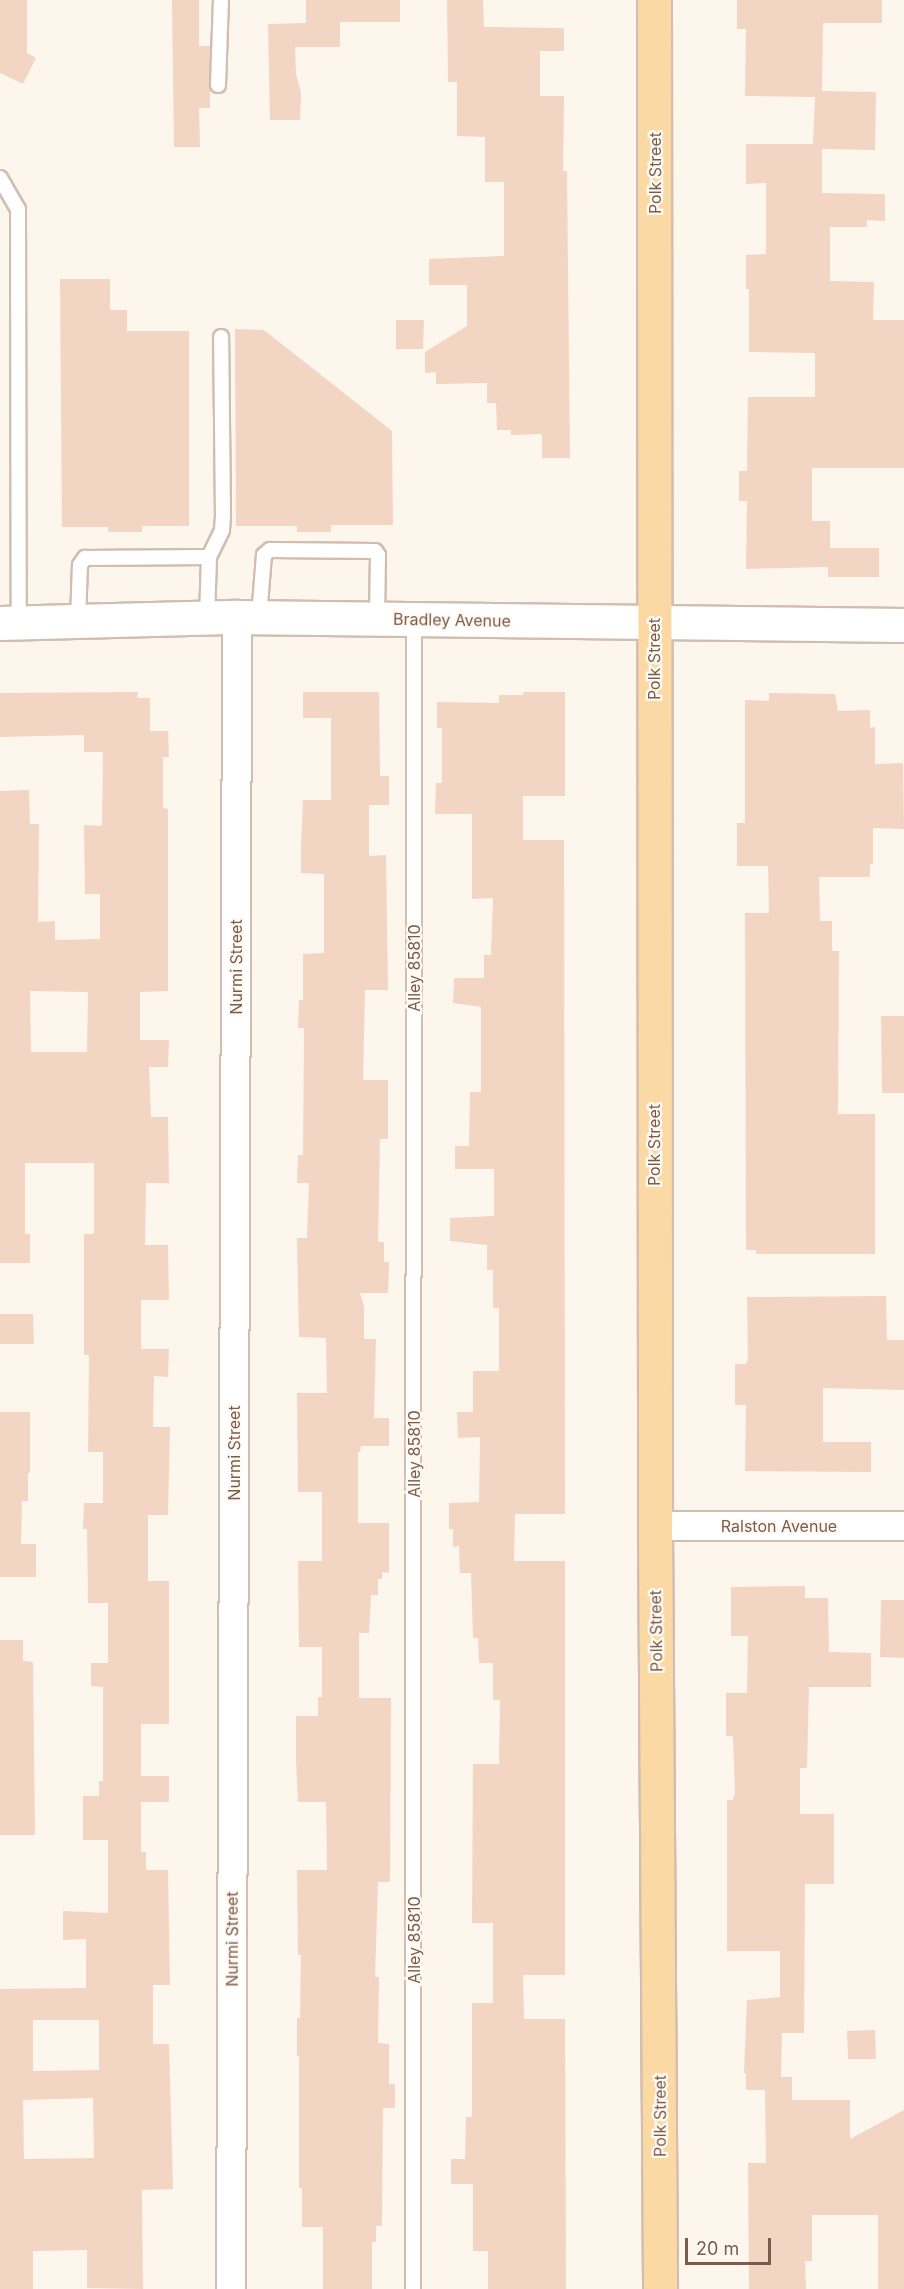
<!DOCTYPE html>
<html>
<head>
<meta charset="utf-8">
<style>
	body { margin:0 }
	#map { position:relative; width:904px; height:2289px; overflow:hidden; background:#fdf6ec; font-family:Inter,sans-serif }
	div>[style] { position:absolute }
	.building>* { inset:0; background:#f3d5c3 }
	.roads { filter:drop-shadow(2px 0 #d1beb0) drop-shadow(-2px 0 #d1beb0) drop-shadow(0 2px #d1beb0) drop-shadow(0 -2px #d1beb0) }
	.lane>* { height:14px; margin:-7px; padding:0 7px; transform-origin:7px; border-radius:7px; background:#fff }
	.street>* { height:28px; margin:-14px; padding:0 14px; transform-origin:14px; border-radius:14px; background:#fff }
	.secondary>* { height:33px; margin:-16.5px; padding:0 16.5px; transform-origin:16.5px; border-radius:16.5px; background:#fff }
	.primary>* { height:33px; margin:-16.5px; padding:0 16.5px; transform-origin:16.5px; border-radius:16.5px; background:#fbd9a5 }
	span { translate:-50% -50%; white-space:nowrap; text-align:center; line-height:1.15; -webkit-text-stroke:4.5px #fffaf3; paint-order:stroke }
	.street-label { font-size:16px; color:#7a5c4d }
	.scale { position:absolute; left:685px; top:2238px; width:86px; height:27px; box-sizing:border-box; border:3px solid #7a5c4d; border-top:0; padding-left:8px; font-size:18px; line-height:21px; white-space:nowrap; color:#7a5c4d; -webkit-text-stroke:4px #fffaf3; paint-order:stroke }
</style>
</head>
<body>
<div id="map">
	<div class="building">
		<i style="clip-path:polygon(0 0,27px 0,27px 53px,36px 58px,23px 84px,0 73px)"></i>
		<i style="clip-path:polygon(172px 0,199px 0,199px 46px,210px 46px,210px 108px,199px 108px,200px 147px,174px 147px)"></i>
		<i style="clip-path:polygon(306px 0,400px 0,400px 22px,340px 22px,340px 47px,295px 47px,296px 74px,301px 93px,300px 120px,270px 120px,268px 24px,306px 23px)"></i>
		<i style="clip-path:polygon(447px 0,483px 0,484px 27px,564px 28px,564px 51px,540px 51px,540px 96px,564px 96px,563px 171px,567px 171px,570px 458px,542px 458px,542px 434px,511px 435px,511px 430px,497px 430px,496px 403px,487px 403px,487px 383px,436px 384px,436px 372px,425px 373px,425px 352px,467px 326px,467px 285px,429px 285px,429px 259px,504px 256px,504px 182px,485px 182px,485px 137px,457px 136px,457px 82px,448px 82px)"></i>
		<i style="clip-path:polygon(737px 0,882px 0,882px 23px,823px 23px,822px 91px,876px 92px,875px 150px,822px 149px,822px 193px,885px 194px,885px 221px,867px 220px,867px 227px,830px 227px,830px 281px,874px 282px,873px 320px,904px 320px,904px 468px,812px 468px,812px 521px,830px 521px,830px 548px,879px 548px,879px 577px,828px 577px,828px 567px,746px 569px,747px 501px,739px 501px,739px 471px,747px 471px,748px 397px,815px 397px,815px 353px,749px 352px,749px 289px,746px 289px,746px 255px,766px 254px,766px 183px,746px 184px,746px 144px,813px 144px,815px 97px,745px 96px,746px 29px,737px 29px)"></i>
		<i style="clip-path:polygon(60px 279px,110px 279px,110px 310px,127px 310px,127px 331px,189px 331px,189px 526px,142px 526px,142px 532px,108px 532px,108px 527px,62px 527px)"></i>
		<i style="clip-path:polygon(396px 320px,424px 320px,423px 349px,396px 349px)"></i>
		<i style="clip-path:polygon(235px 329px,264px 330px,392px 431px,393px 525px,331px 525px,331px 532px,297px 532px,297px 526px,236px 526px)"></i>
		<i style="clip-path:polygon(evenodd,138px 692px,137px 698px,150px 698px,150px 731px,168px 731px,169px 757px,163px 757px,163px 808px,168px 809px,168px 991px,140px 992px,140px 1040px,169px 1040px,168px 1067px,149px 1067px,151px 1117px,168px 1117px,169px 1183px,146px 1183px,145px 1245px,168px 1245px,169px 1300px,141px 1300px,141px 1349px,169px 1349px,168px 1377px,154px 1376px,153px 1427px,170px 1427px,168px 1515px,148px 1515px,148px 1581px,169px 1581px,169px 1724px,141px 1724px,141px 1776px,169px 1776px,169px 1802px,141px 1802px,141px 1852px,146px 1852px,146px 1870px,168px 1870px,170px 1985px,153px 1985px,153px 2044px,169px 2044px,173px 2189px,142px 2190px,143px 2289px,87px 2288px,87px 2250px,33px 2251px,33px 2289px,0 2289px,0 1989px,86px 1988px,86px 1939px,63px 1940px,63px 1911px,108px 1913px,108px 1840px,83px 1840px,83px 1796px,99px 1796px,99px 1781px,103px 1781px,103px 1687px,91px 1686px,91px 1663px,108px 1663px,108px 1603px,88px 1603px,87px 1529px,83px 1529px,84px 1503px,103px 1503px,103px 1452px,88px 1452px,89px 1355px,84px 1355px,84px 1234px,94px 1234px,94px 1163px,25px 1163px,25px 1234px,30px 1234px,30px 1263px,0 1263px,0 791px,29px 790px,30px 824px,39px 824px,38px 922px,55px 921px,55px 940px,100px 939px,100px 894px,85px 894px,84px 825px,102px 826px,103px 752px,84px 752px,84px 735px,0 737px,0 693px,138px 692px,30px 991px,88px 992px,87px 1052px,31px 1052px,30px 991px,138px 692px,33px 2020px,99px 2020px,99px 2070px,33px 2071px,33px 2020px,138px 692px,93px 2098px,94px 2158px,24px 2159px,23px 2100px,93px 2098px)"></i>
		<i style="clip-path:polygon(303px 692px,379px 692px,380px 776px,389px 776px,389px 805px,369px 805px,369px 856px,386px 855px,388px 990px,365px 990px,363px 1080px,388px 1080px,388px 1139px,380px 1139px,378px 1242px,384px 1242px,384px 1262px,389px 1262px,388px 1293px,360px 1293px,364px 1306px,364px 1339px,376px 1339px,374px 1418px,389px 1418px,389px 1446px,361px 1446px,360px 1452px,358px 1452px,358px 1523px,389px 1523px,389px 1573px,382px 1572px,382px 1579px,378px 1579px,378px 1595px,371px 1595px,369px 1633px,359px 1633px,359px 1698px,391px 1698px,390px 1882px,378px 1882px,375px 1977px,379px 1977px,378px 2043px,389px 2044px,389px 2084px,395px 2084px,395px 2108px,383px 2108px,382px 2226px,376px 2226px,376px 2242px,372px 2242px,372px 2289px,323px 2289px,323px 2227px,302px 2227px,302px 2188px,299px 2188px,299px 2056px,297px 2056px,297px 2018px,300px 2018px,301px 1955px,298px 1955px,297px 1870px,327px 1870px,326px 1802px,298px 1802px,296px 1760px,296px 1716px,318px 1716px,318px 1697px,322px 1697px,322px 1647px,299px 1647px,298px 1561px,322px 1561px,322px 1492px,298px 1492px,297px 1393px,327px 1393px,326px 1338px,299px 1337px,297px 1238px,307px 1238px,309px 1183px,297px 1183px,298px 1155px,303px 1155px,304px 1028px,298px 1028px,299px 1000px,303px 1000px,303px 954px,324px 953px,324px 874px,301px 873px,301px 846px,303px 800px,331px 800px,331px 718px,303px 718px)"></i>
		<i style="clip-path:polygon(523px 692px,565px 692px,565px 796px,523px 796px,523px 840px,564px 840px,565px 1514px,515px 1514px,514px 1561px,565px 1561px,565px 1975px,523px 1975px,524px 2019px,565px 2019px,566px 2289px,488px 2289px,488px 2251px,473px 2251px,473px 2184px,451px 2184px,451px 2159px,465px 2159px,466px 2117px,472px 2117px,472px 2003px,493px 2003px,493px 1923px,472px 1923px,473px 1764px,499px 1764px,500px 1700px,493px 1700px,493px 1663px,479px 1663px,478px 1638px,473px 1638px,471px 1573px,460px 1573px,459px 1546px,453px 1547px,453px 1529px,449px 1529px,449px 1503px,479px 1502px,480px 1437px,458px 1438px,457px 1412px,473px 1412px,473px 1371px,499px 1371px,499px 1308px,493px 1308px,493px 1270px,487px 1270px,487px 1245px,450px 1241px,450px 1218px,494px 1216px,494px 1169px,455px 1169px,455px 1146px,469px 1146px,470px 1092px,481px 1092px,481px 1007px,453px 1003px,454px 978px,484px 978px,484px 955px,491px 955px,493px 898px,472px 899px,472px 814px,435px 814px,436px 783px,442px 783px,442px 728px,437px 728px,437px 702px,499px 703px,499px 695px,523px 695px)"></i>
		<i style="clip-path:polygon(769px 693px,835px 694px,838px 711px,870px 710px,870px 728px,875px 727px,875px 764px,903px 763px,904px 829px,873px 828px,873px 864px,870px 864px,870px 877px,819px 877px,820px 921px,832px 921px,832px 951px,839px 951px,838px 1114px,875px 1114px,875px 1254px,756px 1254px,756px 1250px,746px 1250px,745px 913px,769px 913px,768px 866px,737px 866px,737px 823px,745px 823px,745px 700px,769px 701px)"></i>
		<i style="clip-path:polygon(881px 1016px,904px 1016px,904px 1093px,882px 1093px)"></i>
		<i style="clip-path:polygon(886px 1296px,887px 1340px,904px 1340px,904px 1390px,823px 1388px,823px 1442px,871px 1442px,871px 1472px,745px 1471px,746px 1405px,735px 1405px,735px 1364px,746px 1364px,748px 1359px,747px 1297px)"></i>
		<i style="clip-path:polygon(0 1314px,33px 1314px,34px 1344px,0 1344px)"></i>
		<i style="clip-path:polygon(0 1412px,30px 1412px,30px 1473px,28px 1473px,28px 1501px,22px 1501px,21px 1544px,36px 1544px,36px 1577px,0 1577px)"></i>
		<i style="clip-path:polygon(805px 1586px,805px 1598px,828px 1598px,829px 1652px,871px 1653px,871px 1687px,809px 1687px,807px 1768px,800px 1768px,800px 1814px,834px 1814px,834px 1884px,805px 1884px,804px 2033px,782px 2033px,781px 2077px,792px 2077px,792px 2100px,850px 2100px,850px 2139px,904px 2110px,904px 2289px,878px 2289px,878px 2215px,812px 2215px,812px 2261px,805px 2261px,806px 2289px,749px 2289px,748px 2163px,766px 2163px,765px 2090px,746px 2090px,746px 2073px,744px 2073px,747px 2000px,780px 1997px,780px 1951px,727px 1951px,727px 1800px,733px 1800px,735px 1793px,733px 1736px,726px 1736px,726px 1693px,747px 1693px,748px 1636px,731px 1636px,731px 1587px)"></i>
		<i style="clip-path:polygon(881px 1600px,904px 1600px,904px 1658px,880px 1657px)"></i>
		<i style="clip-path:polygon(0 1640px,23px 1640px,23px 1661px,33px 1662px,35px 1835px,0 1835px)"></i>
		<i style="clip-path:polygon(875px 2030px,876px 2059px,848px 2059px,847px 2031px)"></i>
	</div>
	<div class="roads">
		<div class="lane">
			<i style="left:218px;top:85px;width:85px;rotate:-88deg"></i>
			<i style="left:0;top:178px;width:36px;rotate:60deg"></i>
			<i style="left:18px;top:209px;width:413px;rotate:89.9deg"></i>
			<i style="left:259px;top:617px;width:62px;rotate:-85.4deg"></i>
			<i style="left:264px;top:555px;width:8px;rotate:-40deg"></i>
			<i style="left:270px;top:550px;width:105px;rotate:0.5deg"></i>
			<i style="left:375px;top:551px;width:5px;rotate:53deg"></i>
			<i style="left:378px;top:555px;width:63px;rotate:90.9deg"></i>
			<i style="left:207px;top:618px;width:61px;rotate:-88.1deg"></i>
			<i style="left:209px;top:557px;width:30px;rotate:-64deg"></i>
			<i style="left:222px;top:530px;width:13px;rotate:-86deg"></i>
			<i style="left:223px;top:517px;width:180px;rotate:-90.6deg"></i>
			<i style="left:78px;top:621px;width:56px;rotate:-88deg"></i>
			<i style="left:80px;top:565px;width:9px;rotate:-54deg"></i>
			<i style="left:85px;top:558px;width:124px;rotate:-0.5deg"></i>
			<i style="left:413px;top:2289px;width:1670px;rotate:-89.97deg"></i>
		</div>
		<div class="street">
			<i style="left:655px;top:1526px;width:249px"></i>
			<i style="left:231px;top:2289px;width:1672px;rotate:-89.79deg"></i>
		</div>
		<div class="secondary">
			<i style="left:0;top:623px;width:237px;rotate:-1.5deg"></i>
			<i style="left:237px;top:617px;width:667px;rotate:0.69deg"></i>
		</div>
		<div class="primary">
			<i style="left:654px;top:0;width:1526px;rotate:89.96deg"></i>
			<i style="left:655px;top:1526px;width:763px;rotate:89.62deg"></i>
		</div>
	</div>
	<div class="street-label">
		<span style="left:655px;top:173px;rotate:-90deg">Polk Street</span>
		<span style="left:452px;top:620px;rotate:1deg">Bradley Avenue</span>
		<span style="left:654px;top:659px;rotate:-90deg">Polk Street</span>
		<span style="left:236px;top:967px;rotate:-90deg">Nurmi Street</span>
		<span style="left:414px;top:968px;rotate:-90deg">Alley 85810</span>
		<span style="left:654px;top:1145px;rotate:-90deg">Polk Street</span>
		<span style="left:234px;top:1453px;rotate:-90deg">Nurmi Street</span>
		<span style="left:414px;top:1454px;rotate:-90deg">Alley 85810</span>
		<span style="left:779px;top:1526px">Ralston Avenue</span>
		<span style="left:656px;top:1631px;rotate:-91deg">Polk Street</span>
		<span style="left:232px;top:1939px;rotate:-90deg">Nurmi Street</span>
		<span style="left:414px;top:1940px;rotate:-90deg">Alley 85810</span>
		<span style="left:660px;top:2116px;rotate:-90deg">Polk Street</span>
	</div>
	<div class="scale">20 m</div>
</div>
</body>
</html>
